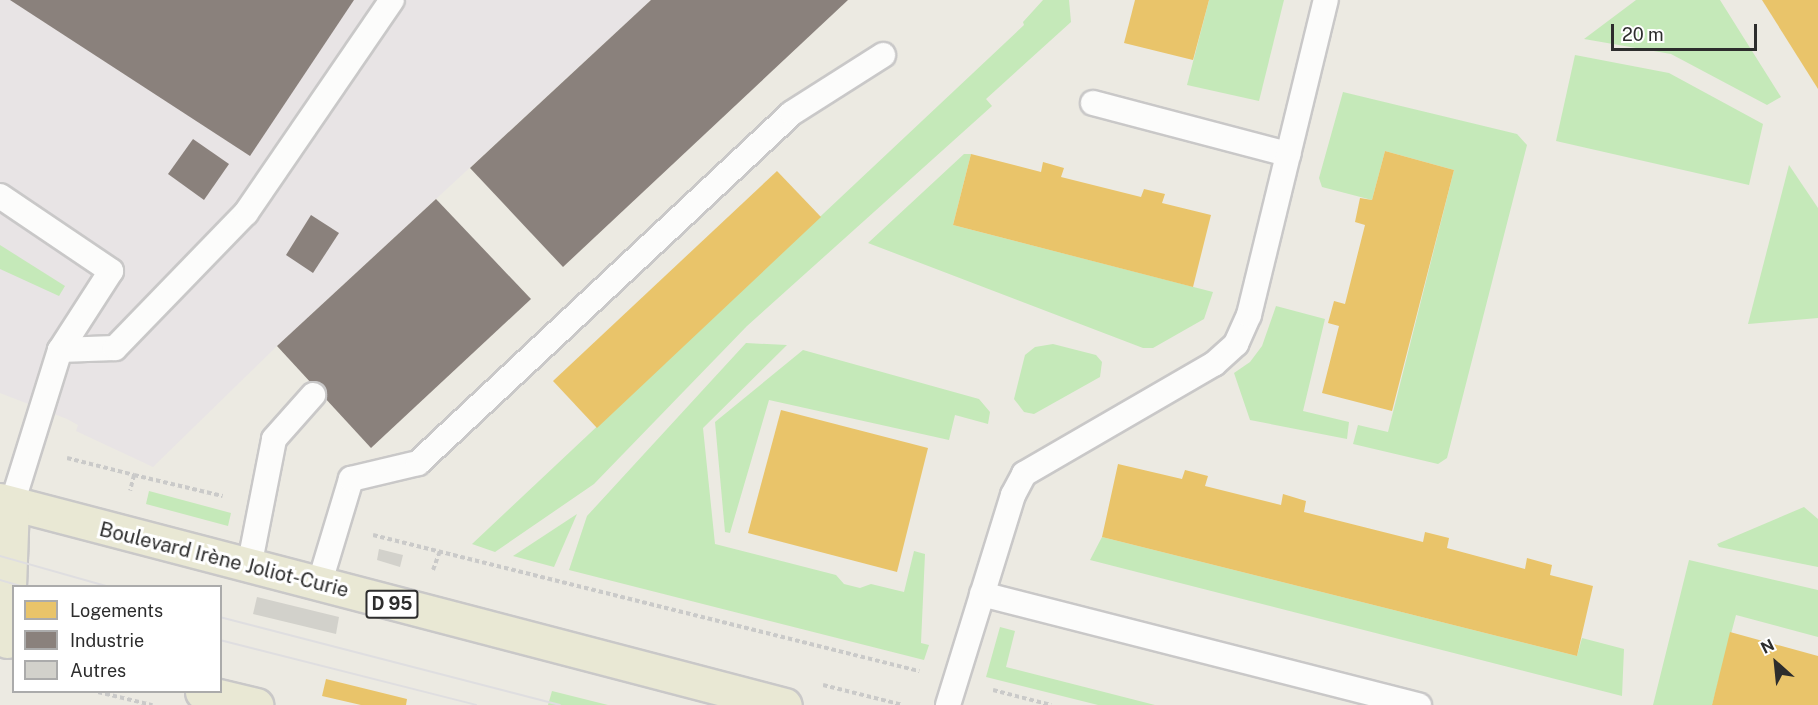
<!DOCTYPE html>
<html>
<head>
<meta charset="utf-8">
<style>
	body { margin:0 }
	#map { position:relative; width:1818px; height:705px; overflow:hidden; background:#eceae2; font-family:"Public Sans",sans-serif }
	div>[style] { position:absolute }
	.industrial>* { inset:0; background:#e8e4e5 }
	.green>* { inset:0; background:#c5e9b9 }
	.homes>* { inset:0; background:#e9c46a }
	.industry>* { inset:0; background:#8a817c }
	.building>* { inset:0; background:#d2d1cb }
	.path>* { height:4px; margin-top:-2px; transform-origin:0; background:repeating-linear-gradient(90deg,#cacac9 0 4.5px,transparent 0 7.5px) }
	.roads { filter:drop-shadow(2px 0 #c9c8c8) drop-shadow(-2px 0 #c9c8c8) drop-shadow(0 2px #c9c8c8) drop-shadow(0 -2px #c9c8c8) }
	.service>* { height:24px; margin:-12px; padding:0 12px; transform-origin:12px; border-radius:12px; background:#fcfcfb }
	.primary>* { height:33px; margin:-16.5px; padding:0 16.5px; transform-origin:16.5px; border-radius:16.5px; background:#e9e8d4 }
	.tram>* { height:1.5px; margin:-0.75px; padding:0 0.75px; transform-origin:0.75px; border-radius:0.75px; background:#dfdee0 }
	span { translate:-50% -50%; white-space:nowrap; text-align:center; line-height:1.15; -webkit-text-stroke:6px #fff; paint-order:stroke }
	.shield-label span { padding:2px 4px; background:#fff; border:2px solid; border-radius:4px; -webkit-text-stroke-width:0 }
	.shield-label { font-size:18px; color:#2d2d2d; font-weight:700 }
	.street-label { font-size:20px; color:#2d2d2d }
	.legend { position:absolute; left:12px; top:585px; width:210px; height:108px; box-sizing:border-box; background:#fff; border:2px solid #ababab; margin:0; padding:8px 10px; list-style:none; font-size:18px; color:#2d2d2d }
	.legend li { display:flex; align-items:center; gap:12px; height:30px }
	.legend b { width:30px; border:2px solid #ababab }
	.north { position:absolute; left:1746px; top:633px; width:60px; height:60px; -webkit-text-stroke:4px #fff; paint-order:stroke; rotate:333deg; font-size:16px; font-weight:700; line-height:24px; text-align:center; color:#2d2d2d }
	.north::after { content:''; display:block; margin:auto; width:21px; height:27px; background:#2d2d2d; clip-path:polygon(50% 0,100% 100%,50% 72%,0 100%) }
	.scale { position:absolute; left:1611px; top:24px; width:146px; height:27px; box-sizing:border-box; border:3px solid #2d2d2d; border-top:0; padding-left:8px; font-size:18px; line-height:21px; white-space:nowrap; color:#2d2d2d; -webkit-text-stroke:4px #fff; paint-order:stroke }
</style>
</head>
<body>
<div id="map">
	<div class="industrial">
		<i style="clip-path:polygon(0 0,651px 0,277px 346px,153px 467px,76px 431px,78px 425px,67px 419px,0 393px)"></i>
	</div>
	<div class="green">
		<i style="clip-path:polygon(1043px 0,1069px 0,1071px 22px,986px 99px,992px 106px,747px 326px,594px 484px,495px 552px,472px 544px,1024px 25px,1023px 22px)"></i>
		<i style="clip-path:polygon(1209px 0,1284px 0,1259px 101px,1187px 85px)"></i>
		<i style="clip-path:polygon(1636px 0,1720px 0,1781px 97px,1767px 105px,1671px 54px,1584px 39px)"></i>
		<i style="clip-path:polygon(1575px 55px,1669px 73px,1763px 124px,1749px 185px,1556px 141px)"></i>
		<i style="clip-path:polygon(1343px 92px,1517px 134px,1527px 145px,1447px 458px,1438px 464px,1353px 444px,1358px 425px,1388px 432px,1454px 170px,1385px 151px,1372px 200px,1322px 187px,1319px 178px)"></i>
		<i style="clip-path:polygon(964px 154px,971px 154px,953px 225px,1213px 292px,1204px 319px,1153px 348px,1143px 348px,868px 243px)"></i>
		<i style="clip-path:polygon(1789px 165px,1818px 208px,1818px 318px,1748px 324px)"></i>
		<i style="clip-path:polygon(0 245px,65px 286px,59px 296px,0 269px)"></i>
		<i style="clip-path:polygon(1276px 306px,1325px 319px,1303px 411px,1349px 422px,1347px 439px,1250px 420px,1234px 373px,1250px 362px,1262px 346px)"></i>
		<i style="clip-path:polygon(746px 343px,787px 345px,703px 428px,715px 544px,836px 575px,844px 584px,860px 588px,871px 584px,904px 592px,914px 551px,925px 554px,921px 643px,929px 645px,924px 660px,569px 570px,587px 516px)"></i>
		<i style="clip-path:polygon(1053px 344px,1096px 355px,1102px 362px,1100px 377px,1034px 414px,1024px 412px,1014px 399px,1025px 355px,1035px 347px)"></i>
		<i style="clip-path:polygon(803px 350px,979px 399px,990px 412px,988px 424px,955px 415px,949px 440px,769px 400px,730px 533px,725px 532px,715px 422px)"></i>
		<i style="clip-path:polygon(149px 491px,231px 513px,228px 526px,146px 504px)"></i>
		<i style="clip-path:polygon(1804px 507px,1818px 519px,1818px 567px,1719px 547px,1717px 544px)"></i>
		<i style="clip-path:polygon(577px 514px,554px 567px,513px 556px)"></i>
		<i style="clip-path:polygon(1102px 537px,1577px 656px,1582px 638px,1624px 649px,1622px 696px,1090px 560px)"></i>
		<i style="clip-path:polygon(1689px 560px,1818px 590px,1818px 637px,1736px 615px,1712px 705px,1653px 705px)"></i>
		<i style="clip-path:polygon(1000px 627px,1015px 631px,1006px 667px,1155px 705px,1098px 705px,986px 677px)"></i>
		<i style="clip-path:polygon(552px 691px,608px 705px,548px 705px)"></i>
	</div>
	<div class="homes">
		<i style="clip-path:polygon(1135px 0,1209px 0,1193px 60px,1124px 43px)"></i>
		<i style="clip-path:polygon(1762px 0,1818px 0,1818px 89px)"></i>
		<i style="clip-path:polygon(1385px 151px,1454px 170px,1392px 411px,1322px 393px,1339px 326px,1328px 323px,1334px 301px,1345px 304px,1365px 225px,1355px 222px,1360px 198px,1372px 200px)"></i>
		<i style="clip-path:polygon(971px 154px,1041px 172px,1043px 162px,1064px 168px,1061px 177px,1141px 197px,1144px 189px,1165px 194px,1162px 203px,1211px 215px,1193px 287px,953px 225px)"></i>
		<i style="clip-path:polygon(777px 171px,821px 217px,597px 428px,553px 381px)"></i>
		<i style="clip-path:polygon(781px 410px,928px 448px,897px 572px,748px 533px)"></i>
		<i style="clip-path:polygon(1118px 464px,1182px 479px,1185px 470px,1208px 476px,1205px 486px,1281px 505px,1283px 494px,1306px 501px,1304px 512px,1423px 542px,1425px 532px,1449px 538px,1447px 548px,1525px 569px,1527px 558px,1552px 565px,1550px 575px,1593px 586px,1577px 656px,1102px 537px)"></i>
		<i style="clip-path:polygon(1730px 632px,1818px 656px,1818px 705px,1712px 705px)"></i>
		<i style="clip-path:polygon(326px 679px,407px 699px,406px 705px,361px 705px,322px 696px)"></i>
	</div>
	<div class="industry">
		<i style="clip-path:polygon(10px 0,354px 0,250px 156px)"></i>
		<i style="clip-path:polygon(651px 0,848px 0,563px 267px,470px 168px)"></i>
		<i style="clip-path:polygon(193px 139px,229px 164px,204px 200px,168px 174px)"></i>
		<i style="clip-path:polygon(436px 199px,531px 299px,371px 448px,277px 346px)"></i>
		<i style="clip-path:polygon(311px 215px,339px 233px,313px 273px,286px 255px)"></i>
	</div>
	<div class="building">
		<i style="clip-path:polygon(379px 549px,403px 555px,400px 567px,377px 560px)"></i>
		<i style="clip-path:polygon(257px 597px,339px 617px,336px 634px,253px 614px)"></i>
	</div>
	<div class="path">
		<i style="left:67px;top:458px;width:69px;rotate:14.2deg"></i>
		<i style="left:134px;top:475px;width:16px;rotate:104deg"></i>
		<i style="left:134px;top:475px;width:91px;rotate:13.3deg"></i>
		<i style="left:373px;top:535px;width:563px;rotate:13.99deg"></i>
		<i style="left:433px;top:570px;width:20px;rotate:-70deg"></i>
		<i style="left:823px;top:685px;width:82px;rotate:14deg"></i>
		<i style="left:993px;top:690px;width:60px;rotate:14.5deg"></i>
		<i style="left:98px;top:692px;width:56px;rotate:13.5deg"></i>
	</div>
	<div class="roads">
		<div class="service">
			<i style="left:1093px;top:103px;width:202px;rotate:14.7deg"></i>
			<i style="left:0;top:196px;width:134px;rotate:34deg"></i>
			<i style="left:111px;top:271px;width:94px;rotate:122.8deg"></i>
			<i style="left:12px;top:504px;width:161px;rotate:-72.7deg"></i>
			<i style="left:60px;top:350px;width:55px;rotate:-2.1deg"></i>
			<i style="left:115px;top:348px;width:188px;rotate:-45.9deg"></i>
			<i style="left:246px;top:213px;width:258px;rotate:-55.6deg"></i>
			<i style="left:249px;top:567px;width:130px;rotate:-78.9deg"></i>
			<i style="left:274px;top:439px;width:59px;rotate:-48.4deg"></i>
			<i style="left:319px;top:585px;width:111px;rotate:-73.2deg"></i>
			<i style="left:351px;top:479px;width:69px;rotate:-13.4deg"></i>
			<i style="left:418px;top:463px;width:512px;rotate:-43.1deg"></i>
			<i style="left:792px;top:113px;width:108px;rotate:-32.5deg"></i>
			<i style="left:982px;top:594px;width:451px;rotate:14.3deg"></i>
			<i style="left:948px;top:705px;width:220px;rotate:-72.8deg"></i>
			<i style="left:1013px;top:495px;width:24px;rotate:-62deg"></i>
			<i style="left:1024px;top:474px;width:220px;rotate:-30.1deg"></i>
			<i style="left:1214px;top:364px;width:30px;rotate:-42deg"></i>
			<i style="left:1236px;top:344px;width:32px;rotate:-66deg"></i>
			<i style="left:1249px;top:315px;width:324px;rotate:-76.3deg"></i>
		</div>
		<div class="primary">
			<i style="left:0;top:500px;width:811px;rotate:14.64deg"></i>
			<i style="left:7px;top:641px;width:137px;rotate:-87.9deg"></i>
			<i style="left:202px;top:692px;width:56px;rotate:13.5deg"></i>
		</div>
	</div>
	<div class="tram">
		<i style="left:0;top:556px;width:110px;rotate:15.8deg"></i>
		<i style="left:0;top:580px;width:22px;rotate:16deg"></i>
		<i style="left:220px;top:617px;width:351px;rotate:14.5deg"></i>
		<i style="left:220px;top:640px;width:264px;rotate:14.2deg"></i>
	</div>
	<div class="shield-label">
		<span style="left:392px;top:604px">D 95</span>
	</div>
	<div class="street-label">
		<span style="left:224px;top:560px;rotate:14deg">Boulevard Irène Joliot-Curie</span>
	</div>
	<ul class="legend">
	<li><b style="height:16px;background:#e9c46a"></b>Logements</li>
	<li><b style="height:16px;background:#8a817c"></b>Industrie</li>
	<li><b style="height:16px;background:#d2d1cb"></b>Autres</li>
	</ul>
	<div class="north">N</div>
	<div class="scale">20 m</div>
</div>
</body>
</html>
